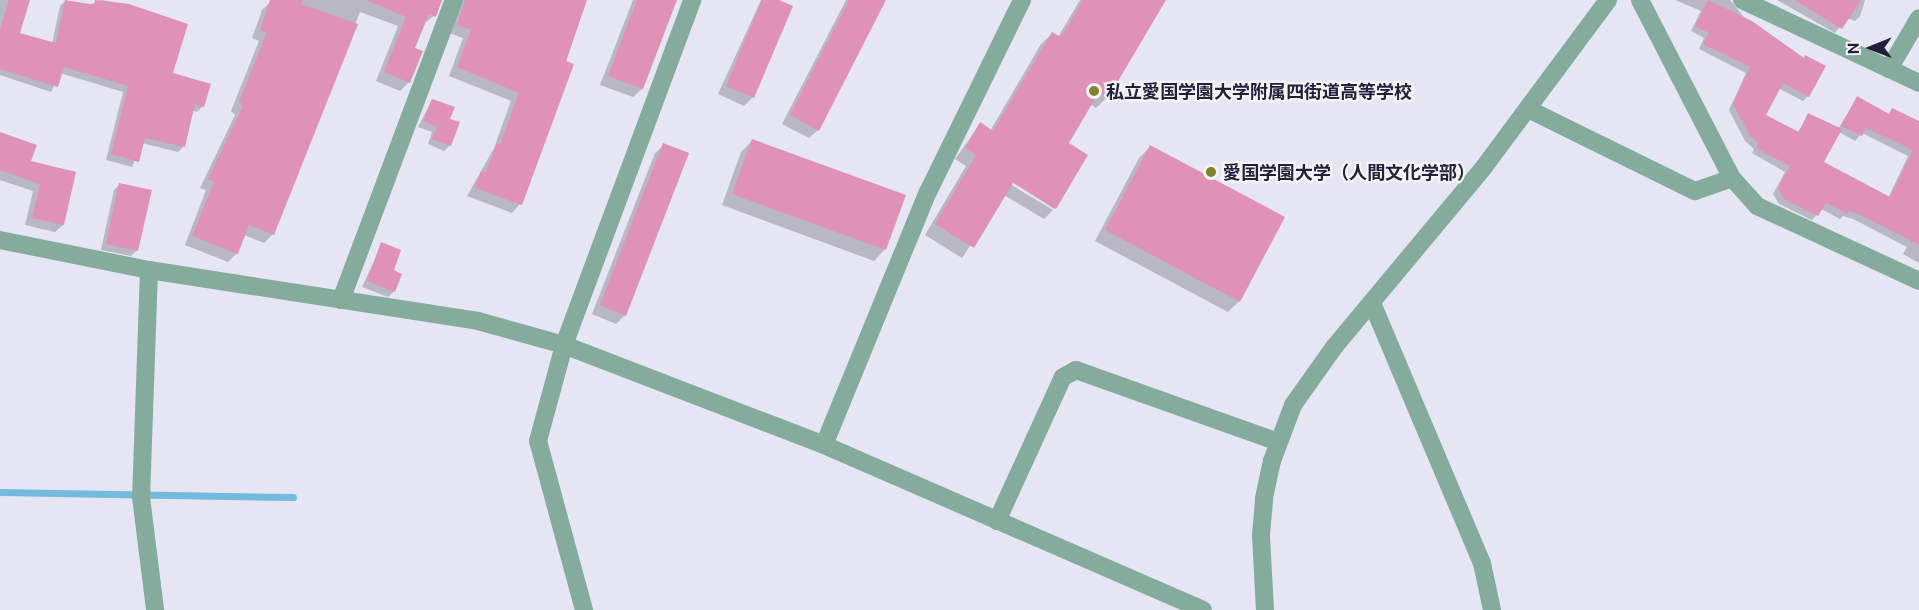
<!DOCTYPE html>
<html>
<head>
<meta charset="utf-8">
<style>
	body { margin:0 }
	#map { position:relative; width:1919px; height:610px; overflow:hidden; background:#e6e5f4; font-family:Ubuntu,"Noto Sans JP",sans-serif }
	div>[style] { position:absolute }
	.shadow>* { inset:0; background:#0003 }
	.stream>* { height:7px; margin:-3.5px; padding:0 3.5px; transform-origin:3.5px; border-radius:3.5px; background:#73badc }
	.building>* { inset:0; background:#df92b6 }
	.minor>* { height:18px; margin:-9px; padding:0 9px; transform-origin:9px; border-radius:9px; background:#85ab9d }
	.dots>* { width:16px; height:16px; translate:-50% -50%; box-sizing:border-box; border:3px solid #f4f4f4; border-radius:50% }
	span { translate:-50% -50%; white-space:nowrap; text-align:center; line-height:1.15; -webkit-text-stroke:4.5px #f4f4f4; paint-order:stroke }
	.poi-label { font-size:18px; color:#24203c; font-weight:700 }
	.left { translate:0 -50%; text-align:left }
	.north { position:absolute; left:1841px; top:18px; width:60px; height:60px; -webkit-text-stroke:4px #f4f4f4; paint-order:stroke; rotate:269deg; font-size:16px; font-weight:700; line-height:24px; text-align:center; color:#24203c }
	.north::after { content:''; display:block; margin:auto; width:21px; height:27px; background:#24203c; clip-path:polygon(50% 0,100% 100%,50% 72%,0 100%) }
</style>
</head>
<body>
<div id="map">
	<div class="shadow">
		<i style="clip-path:polygon(0 0,29px 0,18px 34px,52px 44px,60px 6px,65px 1px,91px 4px,102px 0,129px 5px,171px 74px,203px 106px,197px 112px,192px 110px,184px 146px,178px 152px,142px 143px,132px 167px,106px 160px,123px 92px,60px 73px,51px 92px,0 75px)"></i>
		<i style="clip-path:polygon(273px 0,442px 0,434px 16px,423px 24px,413px 49px,409px 82px,400px 91px,376px 81px,398px 26px,360px 12px,273px 234px,264px 243px,244px 235px,237px 253px,228px 262px,185px 245px,206px 190px,200px 188px,235px 115px,231px 111px,259px 41px,252px 38px,262px 10px)"></i>
		<i style="clip-path:polygon(447px 0,586px 0,520px 204px,512px 213px,467px 196px,494px 148px,511px 101px,449px 76px,463px 38px,449px 33px)"></i>
		<i style="clip-path:polygon(633px 0,675px 0,642px 89px,633px 97px,600px 85px)"></i>
		<i style="clip-path:polygon(761px 0,775px 0,753px 97px,744px 106px,718px 94px)"></i>
		<i style="clip-path:polygon(846px 0,884px 0,818px 130px,809px 138px,782px 124px)"></i>
		<i style="clip-path:polygon(1080px 0,1164px 0,1107px 97px,1096px 108px,1090px 104px,1067px 144px,1086px 156px,1054px 209px,1007px 178px,1005px 181px,1053px 210px,1044px 219px,1004px 195px,962px 258px,925px 235px,966px 166px,955px 159px,980px 124px,990px 131px,1041px 44px,1052px 34px,1058px 37px)"></i>
		<i style="clip-path:polygon(evenodd,1675px 0,1730px 0,1808px 96px,1803px 101px,1778px 88px,1764px 115px,1797px 133px,1809px 115px,1838px 129px,1857px 98px,1888px 115px,1892px 110px,1919px 123px,1919px 263px,1903px 254px,1907px 247px,1853px 219px,1843px 216px,1840px 219px,1821px 209px,1812px 220px,1779px 204px,1773px 194px,1785px 172px,1752px 153px,1754px 149px,1745px 141px,1729px 110px,1746px 73px,1699px 49px,1704px 38px,1691px 31px,1701px 11px,1675px 0,1839px 132px,1855px 141px,1862px 133px,1908px 156px,1888px 198px,1822px 163px,1839px 132px)"></i>
		<i style="clip-path:polygon(1777px 0,1865px 0,1860px 16px,1855px 21px,1847px 18px,1835px 33px)"></i>
		<i style="clip-path:polygon(432px 100px,448px 120px,450px 145px,444px 151px,428px 144px,432px 132px,418px 127px)"></i>
		<i style="clip-path:polygon(0 133px,29px 162px,63px 225px,55px 232px,25px 225px,33px 191px,0 180px)"></i>
		<i style="clip-path:polygon(752px 141px,885px 249px,874px 261px,722px 205px,741px 152px)"></i>
		<i style="clip-path:polygon(664px 145px,625px 315px,616px 324px,592px 314px,655px 153px)"></i>
		<i style="clip-path:polygon(1150px 147px,1239px 301px,1228px 312px,1095px 241px,1139px 158px)"></i>
		<i style="clip-path:polygon(120px 184px,137px 250px,131px 256px,101px 250px,114px 190px)"></i>
		<i style="clip-path:polygon(382px 244px,392px 271px,394px 291px,388px 297px,362px 287px)"></i>
	</div>
	<div class="stream">
		<i style="left:0;top:492px;width:293px;rotate:1deg"></i>
	</div>
	<div class="building">
		<i style="clip-path:polygon(9px 0,30px 0,20px 33px,56px 43px,65px 0,94px 5px,95px 0,129px 4px,188px 24px,173px 73px,211px 84px,204px 107px,195px 104px,185px 147px,145px 138px,139px 162px,111px 154px,128px 86px,64px 67px,58px 87px,0 69px,0 30px)"></i>
		<i style="clip-path:polygon(270px 0,303px 0,301px 4px,358px 24px,274px 235px,249px 225px,238px 254px,192px 236px,214px 182px,208px 179px,243px 106px,239px 102px,267px 32px,260px 30px)"></i>
		<i style="clip-path:polygon(366px 0,442px 0,436px 17px,429px 14px,415px 48px,423px 51px,410px 83px,384px 72px,406px 17px)"></i>
		<i style="clip-path:polygon(465px 0,587px 0,566px 61px,574px 64px,522px 205px,475px 188px,481px 171px,486px 172px,497px 143px,500px 144px,519px 93px,457px 67px,471px 30px,457px 25px)"></i>
		<i style="clip-path:polygon(637px 0,677px 0,643px 89px,608px 76px)"></i>
		<i style="clip-path:polygon(762px 0,779px 0,793px 6px,754px 98px,726px 86px)"></i>
		<i style="clip-path:polygon(849px 0,886px 0,819px 131px,790px 115px)"></i>
		<i style="clip-path:polygon(1083px 0,1166px 0,1108px 98px,1099px 92px,1069px 143px,1088px 155px,1056px 209px,1013px 183px,974px 248px,935px 224px,976px 155px,965px 148px,980px 122px,993px 131px,1052px 32px,1061px 37px)"></i>
		<i style="clip-path:polygon(1708px 0,1752px 21px,1804px 58px,1805px 55px,1826px 66px,1809px 97px,1783px 83px,1766px 115px,1799px 132px,1808px 113px,1842px 129px,1824px 162px,1890px 197px,1913px 150px,1866px 128px,1862px 136px,1841px 126px,1857px 96px,1889px 114px,1892px 108px,1919px 121px,1919px 245px,1859px 214px,1849px 211px,1847px 214px,1826px 203px,1818px 216px,1784px 199px,1778px 188px,1790px 166px,1756px 148px,1758px 143px,1750px 136px,1733px 104px,1750px 67px,1703px 44px,1709px 33px,1695px 26px)"></i>
		<i style="clip-path:polygon(1794px 0,1861px 0,1842px 29px)"></i>
		<i style="clip-path:polygon(432px 99px,455px 107px,450px 119px,460px 122px,451px 146px,432px 139px,437px 126px,423px 121px)"></i>
		<i style="clip-path:polygon(0 132px,37px 145px,31px 161px,76px 172px,64px 225px,32px 218px,40px 184px,0 170px)"></i>
		<i style="clip-path:polygon(752px 139px,906px 195px,886px 250px,732px 194px)"></i>
		<i style="clip-path:polygon(663px 143px,689px 153px,626px 316px,600px 305px)"></i>
		<i style="clip-path:polygon(1150px 145px,1285px 217px,1240px 302px,1105px 230px)"></i>
		<i style="clip-path:polygon(119px 183px,152px 190px,138px 251px,106px 244px)"></i>
		<i style="clip-path:polygon(381px 242px,401px 250px,394px 270px,402px 274px,395px 292px,367px 281px)"></i>
	</div>
	<div class="minor">
		<i style="left:1640px;top:0;width:200px;rotate:62.7deg"></i>
		<i style="left:1732px;top:178px;width:38px;rotate:48deg"></i>
		<i style="left:1757px;top:206px;width:179px;rotate:24.8deg"></i>
		<i style="left:1742px;top:0;width:195px;rotate:25.1deg"></i>
		<i style="left:1889px;top:69px;width:59px;rotate:-59.5deg"></i>
		<i style="left:1528px;top:109px;width:186px;rotate:26.2deg"></i>
		<i style="left:1695px;top:191px;width:39px;rotate:-19deg"></i>
		<i style="left:0;top:240px;width:152px;rotate:11.4deg"></i>
		<i style="left:149px;top:270px;width:333px;rotate:8.8deg"></i>
		<i style="left:478px;top:321px;width:89px;rotate:15.6deg"></i>
		<i style="left:564px;top:345px;width:279px;rotate:21deg"></i>
		<i style="left:824px;top:445px;width:413px;rotate:23.5deg"></i>
		<i style="left:149px;top:270px;width:227px;rotate:92deg"></i>
		<i style="left:141px;top:497px;width:114px;rotate:82.9deg"></i>
		<i style="left:341px;top:300px;width:321px;rotate:-69.4deg"></i>
		<i style="left:1372px;top:303px;width:282px;rotate:67.1deg"></i>
		<i style="left:1482px;top:563px;width:48px;rotate:78deg"></i>
		<i style="left:824px;top:445px;width:274px;rotate:-67.7deg"></i>
		<i style="left:928px;top:192px;width:214px;rotate:-63.9deg"></i>
		<i style="left:997px;top:521px;width:158px;rotate:-65.4deg"></i>
		<i style="left:1063px;top:377px;width:15px;rotate:-28deg"></i>
		<i style="left:1076px;top:370px;width:214px;rotate:19.6deg"></i>
		<i style="left:584px;top:610px;width:175px;rotate:-105.2deg"></i>
		<i style="left:538px;top:441px;width:99px;rotate:-74.8deg"></i>
		<i style="left:564px;top:345px;width:368px;rotate:-69.6deg"></i>
		<i style="left:1265px;top:610px;width:75px;rotate:-93.1deg"></i>
		<i style="left:1261px;top:535px;width:37px;rotate:-85deg"></i>
		<i style="left:1264px;top:498px;width:38px;rotate:-78deg"></i>
		<i style="left:1272px;top:461px;width:60px;rotate:-69.4deg"></i>
		<i style="left:1293px;top:405px;width:72px;rotate:-54.6deg"></i>
		<i style="left:1335px;top:346px;width:233px;rotate:-50.2deg"></i>
		<i style="left:1484px;top:167px;width:208px;rotate:-53.4deg"></i>
	</div>
	<div class="dots">
		<i style="left:1094px;top:91px;background:#83832d"></i>
		<i style="left:1211px;top:172px;background:#83832d"></i>
	</div>
	<div class="poi-label">
		<span class="left" style="left:1106px;top:91px">私立愛国学園大学附属四街道高等学校</span>
		<span class="left" style="left:1223px;top:172px">愛国学園大学（人間文化学部）</span>
	</div>
	<div class="north">N</div>
</div>
</body>
</html>
